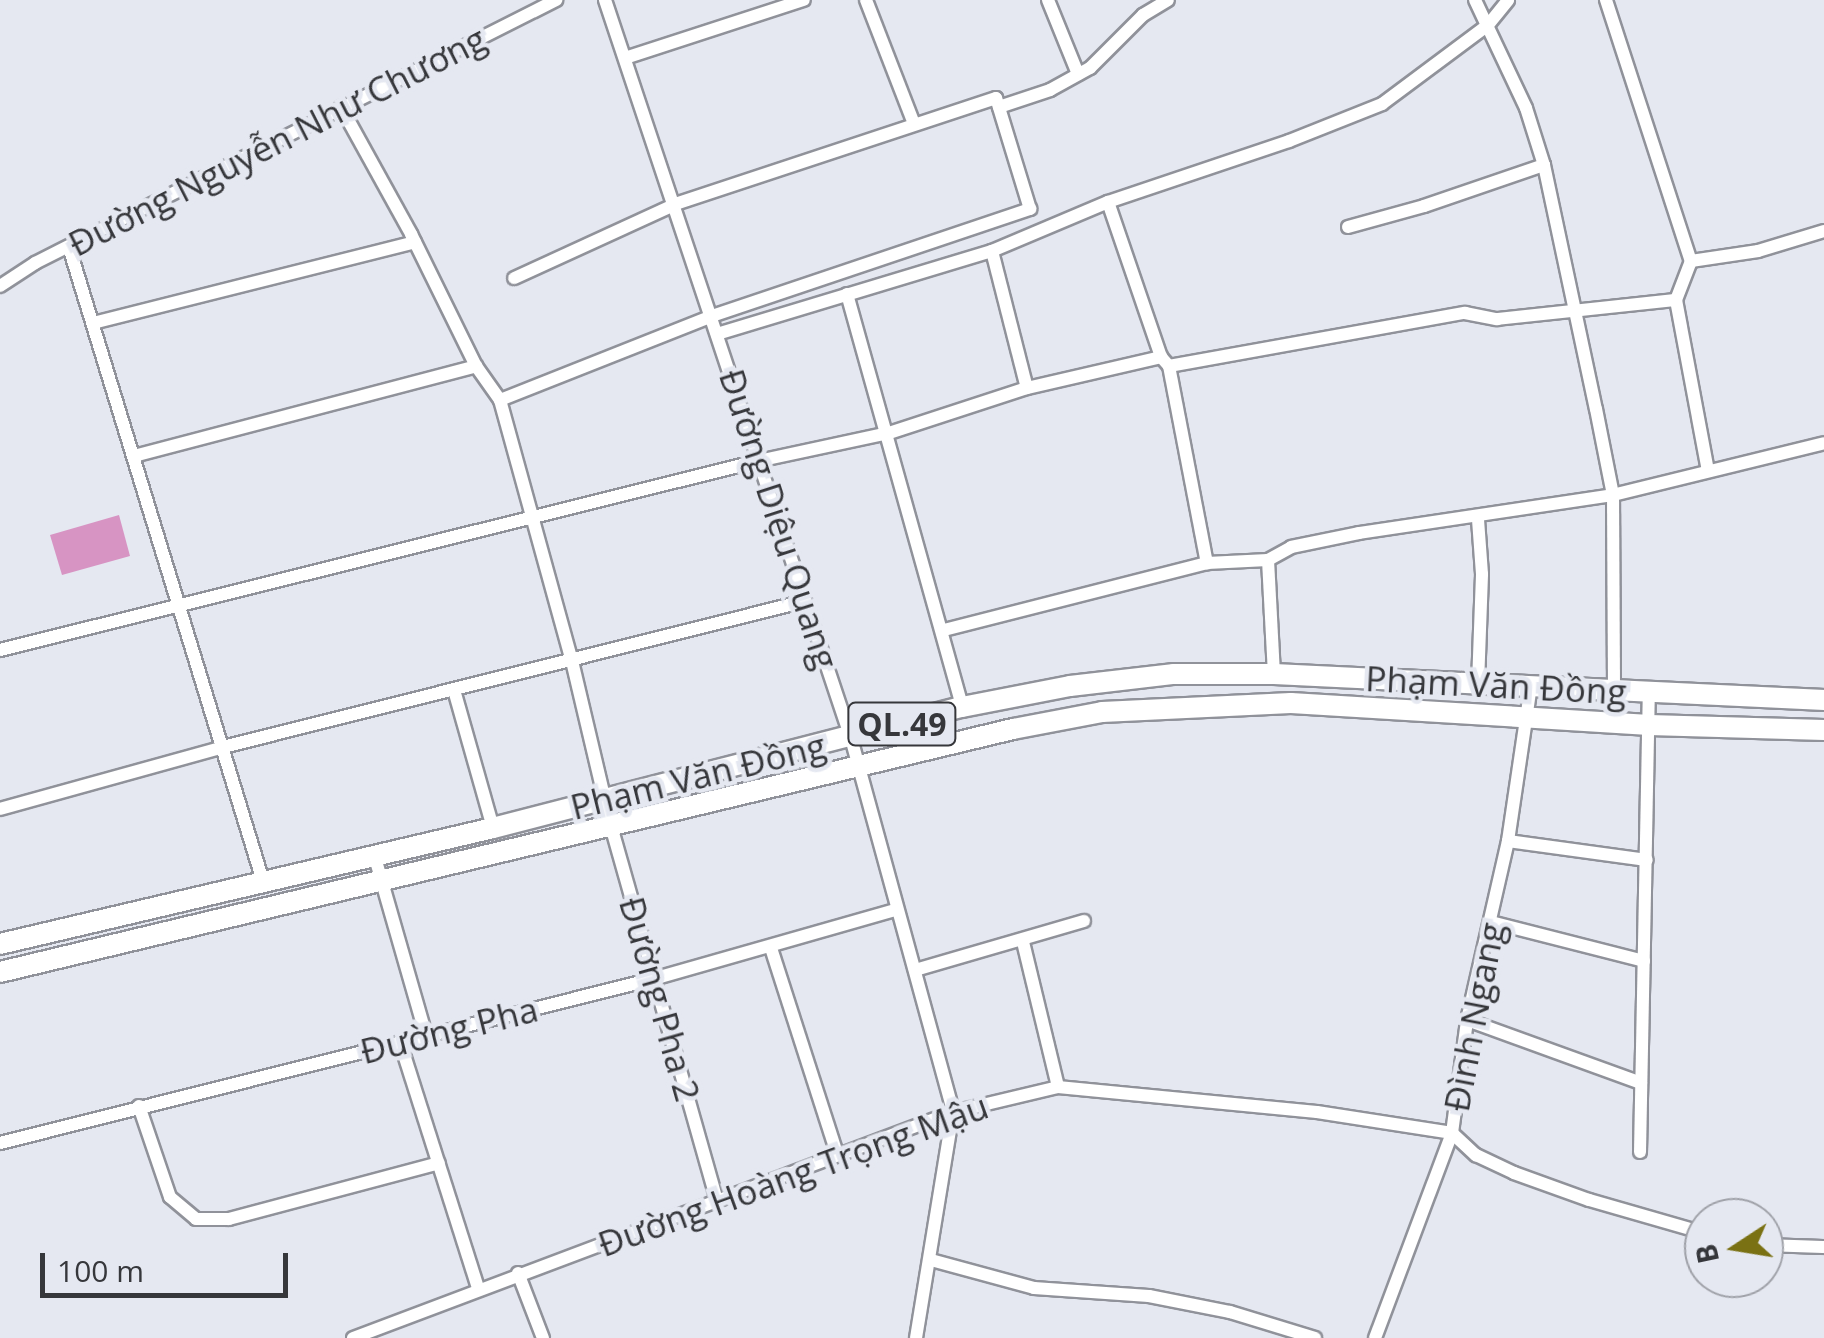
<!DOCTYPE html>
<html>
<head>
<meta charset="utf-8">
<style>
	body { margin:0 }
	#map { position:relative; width:1824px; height:1338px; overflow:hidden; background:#e5e8f1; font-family:"Open Sans",sans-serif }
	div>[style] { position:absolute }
	.building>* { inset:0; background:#d794c3 }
	.roads { filter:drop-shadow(2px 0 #90929a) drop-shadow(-2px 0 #90929a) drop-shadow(0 2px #90929a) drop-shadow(0 -2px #90929a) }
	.street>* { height:12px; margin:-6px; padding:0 6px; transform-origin:6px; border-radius:6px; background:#fff }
	.primary>* { height:20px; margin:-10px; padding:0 10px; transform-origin:10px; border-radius:10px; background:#fff }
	span { translate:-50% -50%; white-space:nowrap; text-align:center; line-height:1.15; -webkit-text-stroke:9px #e5e8f1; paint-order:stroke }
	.shield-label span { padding:2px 8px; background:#e5e8f1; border:2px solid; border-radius:8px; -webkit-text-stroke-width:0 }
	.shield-label { font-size:32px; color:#36373b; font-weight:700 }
	.street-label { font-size:35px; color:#36373b }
	.north { position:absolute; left:1684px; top:1198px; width:100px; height:100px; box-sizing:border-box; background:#e5e8f1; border:2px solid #9fa1a8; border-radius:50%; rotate:258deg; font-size:28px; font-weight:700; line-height:40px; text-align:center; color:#36373b }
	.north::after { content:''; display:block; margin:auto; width:35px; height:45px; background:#7a7113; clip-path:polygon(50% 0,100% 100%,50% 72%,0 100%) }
	.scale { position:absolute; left:40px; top:1253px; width:248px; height:45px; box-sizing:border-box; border:5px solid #36373b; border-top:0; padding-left:12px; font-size:30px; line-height:35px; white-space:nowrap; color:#36373b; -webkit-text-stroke:8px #e5e8f1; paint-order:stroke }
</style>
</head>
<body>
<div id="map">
	<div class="building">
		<i style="clip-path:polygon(119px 515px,130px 556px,62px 575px,50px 535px)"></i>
	</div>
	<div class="roads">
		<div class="street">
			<i style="left:605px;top:0;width:778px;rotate:71.57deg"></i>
			<i style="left:851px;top:738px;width:388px;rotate:74.7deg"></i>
			<i style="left:953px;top:1112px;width:229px;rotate:99.3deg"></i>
			<i style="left:866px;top:0;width:133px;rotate:68.8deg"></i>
			<i style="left:1048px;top:0;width:80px;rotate:67.9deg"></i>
			<i style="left:1475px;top:0;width:119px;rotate:64.7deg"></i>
			<i style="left:1526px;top:108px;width:60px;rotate:72.5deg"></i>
			<i style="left:1544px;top:165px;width:249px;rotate:78deg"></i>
			<i style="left:1596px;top:409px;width:88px;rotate:78.8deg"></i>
			<i style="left:1613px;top:495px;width:195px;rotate:89.7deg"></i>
			<i style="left:1606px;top:0;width:274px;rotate:72deg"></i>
			<i style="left:1691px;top:261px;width:42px;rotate:111deg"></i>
			<i style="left:1676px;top:300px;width:174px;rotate:79.4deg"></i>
			<i style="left:625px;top:58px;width:188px;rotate:-18deg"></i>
			<i style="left:341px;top:107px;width:145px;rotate:61.1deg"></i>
			<i style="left:411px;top:234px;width:147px;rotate:63.8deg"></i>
			<i style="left:476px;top:366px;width:42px;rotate:54.8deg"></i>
			<i style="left:500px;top:400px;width:271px;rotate:74.6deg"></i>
			<i style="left:572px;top:661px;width:170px;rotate:76.7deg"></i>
			<i style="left:611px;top:826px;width:389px;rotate:74.2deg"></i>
			<i style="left:999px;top:107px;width:54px;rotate:-18.4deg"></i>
			<i style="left:1050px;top:90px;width:46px;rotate:-28.8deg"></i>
			<i style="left:1090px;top:68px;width:75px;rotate:-45deg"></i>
			<i style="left:1143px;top:15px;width:29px;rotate:-31deg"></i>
			<i style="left:1108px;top:202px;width:164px;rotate:71.1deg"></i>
			<i style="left:1161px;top:357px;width:12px;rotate:48deg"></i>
			<i style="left:1169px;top:366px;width:301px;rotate:-10.2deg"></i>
			<i style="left:1465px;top:313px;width:33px;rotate:11deg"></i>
			<i style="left:1497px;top:319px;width:180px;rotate:-6.1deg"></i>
			<i style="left:1348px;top:227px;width:79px;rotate:-15.4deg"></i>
			<i style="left:1424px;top:206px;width:127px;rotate:-18.9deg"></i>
			<i style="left:69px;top:247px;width:663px;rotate:72.99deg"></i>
			<i style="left:992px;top:251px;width:141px;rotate:75.7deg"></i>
			<i style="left:1691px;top:261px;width:68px;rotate:-8.5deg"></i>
			<i style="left:1758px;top:251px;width:69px;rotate:-16.9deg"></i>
			<i style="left:0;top:286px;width:42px;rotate:-33.3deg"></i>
			<i style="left:35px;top:263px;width:584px;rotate:-26.78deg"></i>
			<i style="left:847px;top:294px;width:429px;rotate:74.4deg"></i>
			<i style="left:93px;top:323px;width:332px;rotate:-14.1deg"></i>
			<i style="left:717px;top:334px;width:287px;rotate:-16.8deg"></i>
			<i style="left:992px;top:251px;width:126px;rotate:-22.9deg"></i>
			<i style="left:1108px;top:202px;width:191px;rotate:-18.6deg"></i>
			<i style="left:1289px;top:141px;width:100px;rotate:-21.7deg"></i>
			<i style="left:1382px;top:104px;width:132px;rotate:-36.7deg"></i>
			<i style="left:1488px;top:25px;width:32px;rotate:-51deg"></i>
			<i style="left:1169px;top:366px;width:201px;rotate:79.1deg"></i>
			<i style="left:500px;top:400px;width:228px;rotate:-21.6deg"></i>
			<i style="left:712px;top:316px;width:336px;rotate:-18.6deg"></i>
			<i style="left:1030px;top:209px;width:116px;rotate:-107deg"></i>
			<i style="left:996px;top:98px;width:337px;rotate:161.7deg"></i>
			<i style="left:676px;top:204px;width:178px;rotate:155.4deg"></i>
			<i style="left:134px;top:456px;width:354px;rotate:-14.7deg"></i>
			<i style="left:1268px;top:560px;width:114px;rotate:87deg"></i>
			<i style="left:944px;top:630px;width:271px;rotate:-14.3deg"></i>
			<i style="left:1207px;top:563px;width:61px;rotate:-2.8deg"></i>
			<i style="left:1268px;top:560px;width:26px;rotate:-29deg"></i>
			<i style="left:1291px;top:547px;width:69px;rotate:-11.6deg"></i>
			<i style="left:1359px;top:533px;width:257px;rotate:-8.5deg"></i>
			<i style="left:1613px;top:495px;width:217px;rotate:-13.8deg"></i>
			<i style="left:0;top:650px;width:781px;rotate:-14deg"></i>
			<i style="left:758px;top:461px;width:134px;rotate:-12.1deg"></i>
			<i style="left:889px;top:433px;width:145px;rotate:-18.1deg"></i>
			<i style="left:1027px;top:388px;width:138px;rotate:-13deg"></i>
			<i style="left:1478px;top:684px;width:110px;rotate:-87.9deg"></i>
			<i style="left:1482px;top:574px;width:55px;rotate:-94.2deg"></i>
			<i style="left:454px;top:690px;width:143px;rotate:74.2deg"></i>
			<i style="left:0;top:809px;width:231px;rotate:-15.5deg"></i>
			<i style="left:223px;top:747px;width:600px;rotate:-14.08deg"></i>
			<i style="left:1508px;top:841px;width:140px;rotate:7.8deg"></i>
			<i style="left:374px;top:854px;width:188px;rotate:74deg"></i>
			<i style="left:1491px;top:922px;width:158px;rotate:14.3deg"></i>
			<i style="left:1023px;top:942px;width:149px;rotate:76.4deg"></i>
			<i style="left:771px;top:948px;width:216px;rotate:72.2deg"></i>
			<i style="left:915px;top:970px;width:176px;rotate:-16.2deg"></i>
			<i style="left:1467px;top:1020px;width:185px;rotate:19.9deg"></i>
			<i style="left:400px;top:1042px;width:258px;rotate:72.4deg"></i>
			<i style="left:139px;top:1106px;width:96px;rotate:71.2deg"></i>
			<i style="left:170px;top:1197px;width:34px;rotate:40deg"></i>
			<i style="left:196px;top:1219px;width:33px"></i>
			<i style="left:229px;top:1219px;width:217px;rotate:-14.9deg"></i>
			<i style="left:0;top:1143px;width:673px;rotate:-14.1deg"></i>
			<i style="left:653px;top:979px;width:253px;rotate:-15.9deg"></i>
			<i style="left:1640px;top:1152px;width:459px;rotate:-88.9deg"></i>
			<i style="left:1764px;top:1245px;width:60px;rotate:1.9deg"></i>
			<i style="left:931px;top:1260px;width:107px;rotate:15.2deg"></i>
			<i style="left:1034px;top:1288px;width:115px;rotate:4deg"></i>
			<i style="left:1149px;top:1296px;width:83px;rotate:11.2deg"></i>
			<i style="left:1230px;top:1312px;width:89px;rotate:17deg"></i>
			<i style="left:518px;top:1273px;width:70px;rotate:69deg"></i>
			<i style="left:353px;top:1338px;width:641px;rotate:-20.64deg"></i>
			<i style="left:953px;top:1112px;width:108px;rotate:-13.4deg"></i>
			<i style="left:1058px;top:1087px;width:260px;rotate:5.5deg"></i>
			<i style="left:1317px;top:1112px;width:137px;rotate:8.8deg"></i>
			<i style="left:1452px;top:1133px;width:33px;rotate:43deg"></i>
			<i style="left:1476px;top:1155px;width:42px;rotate:25.3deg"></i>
			<i style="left:1514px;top:1173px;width:80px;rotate:19.8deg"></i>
			<i style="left:1589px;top:1200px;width:120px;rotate:16deg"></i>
			<i style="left:1375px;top:1338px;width:219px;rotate:-69.4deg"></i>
			<i style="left:1452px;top:1133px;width:114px;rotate:-82.4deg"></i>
			<i style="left:1467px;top:1020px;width:184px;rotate:-77.1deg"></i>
			<i style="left:1508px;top:841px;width:158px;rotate:-81.6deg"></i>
		</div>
		<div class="primary">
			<i style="left:0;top:944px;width:506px;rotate:-13.24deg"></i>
			<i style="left:493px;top:828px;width:484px;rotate:-14.5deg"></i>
			<i style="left:962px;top:707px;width:110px;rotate:-11deg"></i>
			<i style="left:1070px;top:686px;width:105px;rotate:-6.6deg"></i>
			<i style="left:1174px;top:674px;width:100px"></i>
			<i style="left:1274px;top:674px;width:551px;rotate:2.71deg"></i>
			<i style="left:0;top:972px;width:1042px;rotate:-13.49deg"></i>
			<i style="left:1013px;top:729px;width:91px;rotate:-10.8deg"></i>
			<i style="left:1102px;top:712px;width:189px;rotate:-2.7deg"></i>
			<i style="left:1291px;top:703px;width:359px;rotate:3.5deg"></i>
			<i style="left:1649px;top:725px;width:175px;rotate:1.6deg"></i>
		</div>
	</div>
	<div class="shield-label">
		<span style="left:902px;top:724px">QL.49</span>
	</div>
	<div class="street-label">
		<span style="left:277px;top:141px;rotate:-27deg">Đường Nguyễn Như Chương</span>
		<span style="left:779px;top:519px;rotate:72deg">Đường Diệu Quang</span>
		<span style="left:1496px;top:685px;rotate:3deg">Phạm Văn Đồng</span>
		<span style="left:698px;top:776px;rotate:-14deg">Phạm Văn Đồng</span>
		<span style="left:660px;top:999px;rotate:74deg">Đường Pha 2</span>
		<span style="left:1474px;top:1017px;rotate:-79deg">Đình Ngang</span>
		<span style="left:449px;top:1030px;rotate:-14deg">Đường Pha</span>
		<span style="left:793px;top:1175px;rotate:-20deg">Đường Hoàng Trọng Mậu</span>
	</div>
	<div class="north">B</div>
	<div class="scale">100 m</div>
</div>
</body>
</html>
